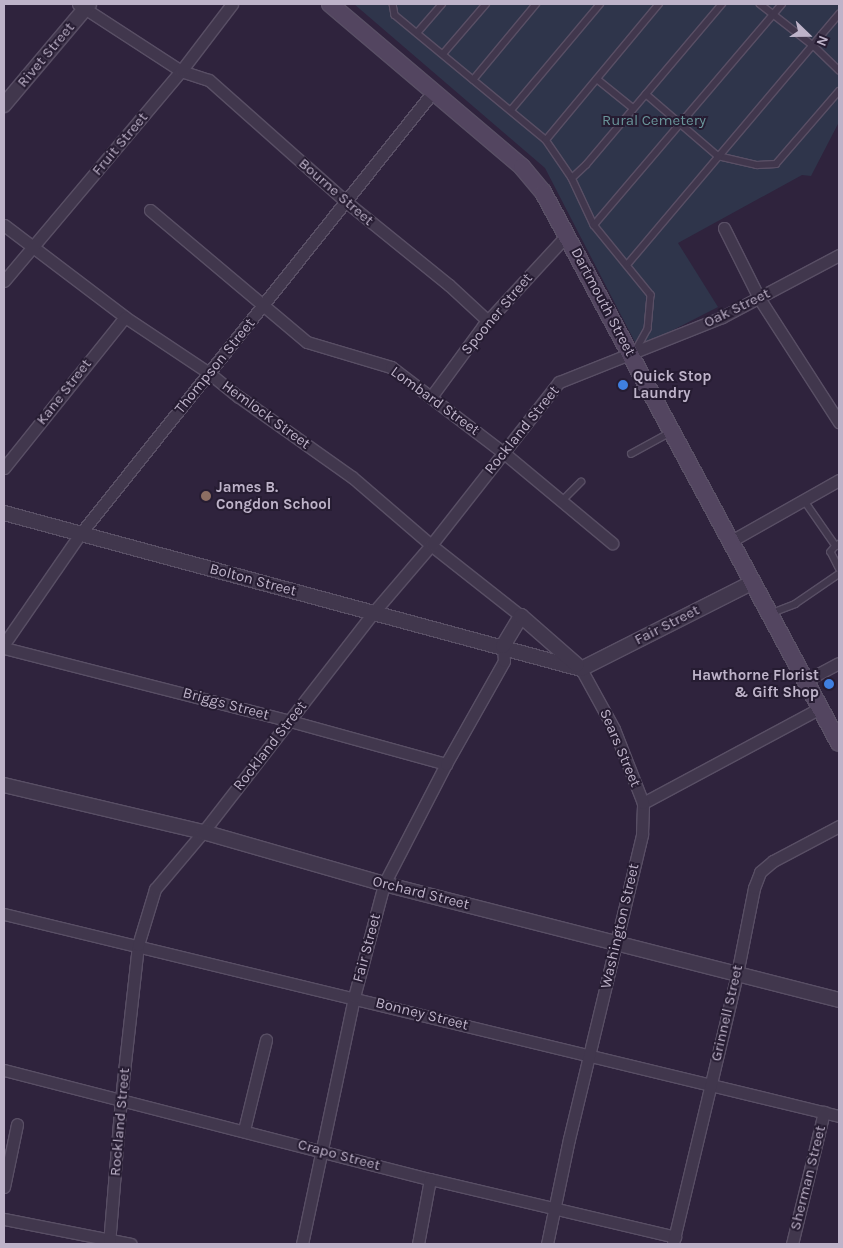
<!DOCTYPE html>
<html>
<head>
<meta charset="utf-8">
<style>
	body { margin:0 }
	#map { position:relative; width:843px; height:1248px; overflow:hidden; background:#2f233d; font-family:Karla,sans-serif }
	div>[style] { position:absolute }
	.green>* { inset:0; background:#2f354b }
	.roads { filter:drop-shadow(1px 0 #594f65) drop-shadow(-1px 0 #594f65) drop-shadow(0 1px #594f65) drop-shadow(0 -1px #594f65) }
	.service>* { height:5.5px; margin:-2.75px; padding:0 2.75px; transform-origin:2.75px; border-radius:2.75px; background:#41374d }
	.minor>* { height:11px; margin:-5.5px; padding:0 5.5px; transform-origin:5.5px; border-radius:5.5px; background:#41374d }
	.tertiary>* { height:14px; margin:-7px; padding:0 7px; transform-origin:7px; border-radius:7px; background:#41374d }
	.secondary>* { height:16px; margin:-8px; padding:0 8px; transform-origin:8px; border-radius:8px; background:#534560 }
	.dots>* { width:14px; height:14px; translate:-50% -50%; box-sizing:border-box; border:2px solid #261c32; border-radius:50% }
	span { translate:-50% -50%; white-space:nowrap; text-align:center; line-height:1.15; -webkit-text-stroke:4px #261c32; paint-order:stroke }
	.street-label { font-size:15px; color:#beb3c9 }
	.park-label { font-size:15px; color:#6a959a }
	.poi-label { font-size:15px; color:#beb3c9; font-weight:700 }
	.left { translate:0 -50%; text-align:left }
	.right { translate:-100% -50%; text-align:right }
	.frame { position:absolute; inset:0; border:5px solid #beb3c9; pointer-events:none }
	.north { position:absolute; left:783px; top:10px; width:50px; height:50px; -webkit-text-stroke:4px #261c32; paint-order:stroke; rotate:112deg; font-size:14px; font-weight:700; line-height:20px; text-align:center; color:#beb3c9 }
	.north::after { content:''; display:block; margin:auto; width:18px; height:22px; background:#beb3c9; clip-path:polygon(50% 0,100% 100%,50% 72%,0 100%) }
</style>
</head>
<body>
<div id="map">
	<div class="green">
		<i style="clip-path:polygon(354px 4px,839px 4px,839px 122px,811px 176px,802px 175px,678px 243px,718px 307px,638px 348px,545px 168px)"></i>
	</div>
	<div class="roads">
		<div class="service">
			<i style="left:393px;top:4px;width:11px;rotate:80deg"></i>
			<i style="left:395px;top:15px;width:196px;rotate:39.6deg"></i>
			<i style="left:546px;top:140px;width:46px;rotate:55.6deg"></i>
			<i style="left:572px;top:178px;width:52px;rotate:64.9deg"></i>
			<i style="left:594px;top:225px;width:90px;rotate:50.8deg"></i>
			<i style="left:651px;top:295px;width:34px;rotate:95deg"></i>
			<i style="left:648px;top:329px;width:23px;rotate:119deg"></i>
			<i style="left:760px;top:4px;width:68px;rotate:37.9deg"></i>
			<i style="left:814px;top:46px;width:35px;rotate:44deg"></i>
			<i style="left:417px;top:33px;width:38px;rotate:-49deg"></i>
			<i style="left:443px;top:54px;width:66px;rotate:-49.3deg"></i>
			<i style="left:597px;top:79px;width:46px;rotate:38.9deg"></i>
			<i style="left:473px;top:80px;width:99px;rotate:-50.3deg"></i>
			<i style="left:646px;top:94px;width:95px;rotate:40.7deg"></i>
			<i style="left:718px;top:156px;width:40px;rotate:13deg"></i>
			<i style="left:757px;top:165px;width:19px;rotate:-3deg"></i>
			<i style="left:776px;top:164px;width:96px;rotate:-49.2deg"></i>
			<i style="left:512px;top:109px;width:137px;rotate:-50deg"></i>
			<i style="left:546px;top:140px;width:177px;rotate:-50.3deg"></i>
			<i style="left:572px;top:178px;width:19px;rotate:-43deg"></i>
			<i style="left:586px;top:165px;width:211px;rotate:-49.8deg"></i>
			<i style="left:594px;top:225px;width:290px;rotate:-49.6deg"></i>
			<i style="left:627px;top:265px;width:329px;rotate:-49.8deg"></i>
			<i style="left:631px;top:454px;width:46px;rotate:-28.8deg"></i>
			<i style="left:804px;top:500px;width:56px;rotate:55.2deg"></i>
			<i style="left:836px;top:546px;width:4px;rotate:-34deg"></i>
			<i style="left:562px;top:501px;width:27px;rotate:-45deg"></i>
			<i style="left:836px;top:546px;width:8px;rotate:130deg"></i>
			<i style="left:831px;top:552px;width:18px;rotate:63deg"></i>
			<i style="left:772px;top:613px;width:25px;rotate:-21deg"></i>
			<i style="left:795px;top:604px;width:53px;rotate:-34.3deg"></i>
		</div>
		<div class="minor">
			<i style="left:78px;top:4px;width:123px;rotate:33deg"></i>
			<i style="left:181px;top:71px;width:29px;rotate:18deg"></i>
			<i style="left:209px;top:80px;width:181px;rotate:41.6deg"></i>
			<i style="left:344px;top:200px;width:135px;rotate:39deg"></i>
			<i style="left:449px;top:285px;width:53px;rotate:42.7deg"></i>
			<i style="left:150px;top:210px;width:205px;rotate:40.1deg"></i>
			<i style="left:307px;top:342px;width:88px;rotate:16.6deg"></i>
			<i style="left:391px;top:367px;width:142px;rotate:37.3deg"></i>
			<i style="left:504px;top:453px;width:141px;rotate:39.8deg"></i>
			<i style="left:4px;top:225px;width:152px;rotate:37.2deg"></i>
			<i style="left:125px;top:317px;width:101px;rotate:33.7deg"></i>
			<i style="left:209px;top:373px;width:38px;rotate:39deg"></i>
			<i style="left:239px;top:397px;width:138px;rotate:35.3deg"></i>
			<i style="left:352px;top:477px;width:104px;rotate:40.7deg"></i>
			<i style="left:431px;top:545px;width:115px;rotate:38.3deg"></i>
			<i style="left:724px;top:228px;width:78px;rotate:63.4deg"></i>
			<i style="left:759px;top:298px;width:148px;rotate:57.2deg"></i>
			<i style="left:4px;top:281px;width:275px;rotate:-49.9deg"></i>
			<i style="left:181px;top:71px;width:84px;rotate:-52.7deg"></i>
			<i style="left:431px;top:397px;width:88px;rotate:-53.8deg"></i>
			<i style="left:483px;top:326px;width:124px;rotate:-47.3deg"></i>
			<i style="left:4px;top:468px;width:193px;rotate:-51.3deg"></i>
			<i style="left:731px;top:541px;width:124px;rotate:-29.5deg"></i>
			<i style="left:4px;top:644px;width:135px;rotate:-55.3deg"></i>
			<i style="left:81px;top:533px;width:563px;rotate:-51.42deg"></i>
			<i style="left:4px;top:648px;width:295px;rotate:14.3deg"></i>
			<i style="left:290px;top:721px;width:162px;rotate:15.4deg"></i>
			<i style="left:805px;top:681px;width:38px;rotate:-28deg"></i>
			<i style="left:643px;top:803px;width:201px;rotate:-28.2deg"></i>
			<i style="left:4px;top:914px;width:859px;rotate:13.6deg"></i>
			<i style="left:4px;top:1070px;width:440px;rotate:14.4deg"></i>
			<i style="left:430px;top:1179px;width:252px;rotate:13.3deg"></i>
			<i style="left:244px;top:1130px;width:93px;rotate:-76.3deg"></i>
			<i style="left:4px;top:1187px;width:64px;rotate:-78.3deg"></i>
			<i style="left:4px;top:1219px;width:129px;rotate:11.1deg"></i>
			<i style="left:673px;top:1243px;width:277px;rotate:-76.6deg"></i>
			<i style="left:737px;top:974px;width:88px;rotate:-78.8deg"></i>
			<i style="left:754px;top:888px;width:17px;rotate:-69deg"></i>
			<i style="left:760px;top:872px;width:17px;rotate:-40deg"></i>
			<i style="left:773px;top:861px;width:75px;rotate:-27.9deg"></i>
			<i style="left:109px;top:1244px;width:145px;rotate:-85.3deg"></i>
			<i style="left:121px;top:1099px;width:155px;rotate:-83.7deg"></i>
			<i style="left:138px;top:945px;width:59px;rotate:-73.1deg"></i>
			<i style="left:155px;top:889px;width:75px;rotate:-49.9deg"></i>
			<i style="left:203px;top:832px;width:277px;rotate:-52.2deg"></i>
			<i style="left:373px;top:613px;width:89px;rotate:-49.5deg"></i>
			<i style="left:431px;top:545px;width:207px;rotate:-51.9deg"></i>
			<i style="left:559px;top:382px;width:175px;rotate:-21.7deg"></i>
			<i style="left:722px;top:317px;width:132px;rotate:-27.9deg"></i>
			<i style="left:302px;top:1244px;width:252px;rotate:-78.1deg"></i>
			<i style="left:354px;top:997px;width:117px;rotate:-75.1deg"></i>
			<i style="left:384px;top:884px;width:135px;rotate:-62.7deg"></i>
			<i style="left:446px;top:764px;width:118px;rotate:-60.6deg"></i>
			<i style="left:504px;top:661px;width:15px;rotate:-94deg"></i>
			<i style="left:418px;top:1244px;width:66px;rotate:-79.5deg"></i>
			<i style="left:547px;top:1244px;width:107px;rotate:-78.2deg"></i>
			<i style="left:569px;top:1139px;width:314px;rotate:-76.5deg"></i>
			<i style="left:642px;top:834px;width:31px;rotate:-88deg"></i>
			<i style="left:643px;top:803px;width:79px;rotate:-111.4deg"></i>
			<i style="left:614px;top:729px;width:68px;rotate:-118.8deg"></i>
			<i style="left:792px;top:1244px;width:136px;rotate:-76.4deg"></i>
		</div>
		<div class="tertiary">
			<i style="left:4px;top:105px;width:132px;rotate:-49.9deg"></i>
			<i style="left:4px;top:513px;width:598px;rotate:15.13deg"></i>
			<i style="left:581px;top:669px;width:193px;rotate:-26.8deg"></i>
			<i style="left:503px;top:646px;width:35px;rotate:-59deg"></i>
			<i style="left:521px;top:616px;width:74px;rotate:41.2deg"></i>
			<i style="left:4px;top:785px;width:204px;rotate:13.3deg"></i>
			<i style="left:203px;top:832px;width:188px;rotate:16deg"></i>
			<i style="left:384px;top:884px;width:470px;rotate:14.3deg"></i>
		</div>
		<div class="secondary">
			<i style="left:330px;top:4px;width:252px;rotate:40.3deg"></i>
			<i style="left:522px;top:167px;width:33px;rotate:50deg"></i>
			<i style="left:543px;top:192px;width:625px;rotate:61.76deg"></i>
		</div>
	</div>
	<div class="dots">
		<i style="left:623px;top:385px;background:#3f7fe0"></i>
		<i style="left:206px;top:496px;background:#8d6e63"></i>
		<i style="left:829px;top:684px;background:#3f7fe0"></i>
	</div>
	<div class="street-label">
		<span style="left:46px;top:55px;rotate:-50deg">Rivet Street</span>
		<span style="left:120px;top:144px;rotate:-50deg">Fruit Street</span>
		<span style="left:336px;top:192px;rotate:41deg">Bourne Street</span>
		<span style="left:603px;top:302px;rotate:62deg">Dartmouth Street</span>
		<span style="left:737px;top:308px;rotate:-26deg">Oak Street</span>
		<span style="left:497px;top:314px;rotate:-50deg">Spooner Street</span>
		<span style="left:215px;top:366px;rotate:-51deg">Thompson Street</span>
		<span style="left:64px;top:392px;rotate:-52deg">Kane Street</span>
		<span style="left:435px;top:401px;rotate:36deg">Lombard Street</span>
		<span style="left:266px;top:415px;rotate:36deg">Hemlock Street</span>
		<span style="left:522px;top:430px;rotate:-51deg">Rockland Street</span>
		<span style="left:253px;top:580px;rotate:15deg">Bolton Street</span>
		<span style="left:667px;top:625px;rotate:-27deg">Fair Street</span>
		<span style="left:226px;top:704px;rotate:15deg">Briggs Street</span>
		<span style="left:270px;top:746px;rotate:-52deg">Rockland Street</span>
		<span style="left:620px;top:748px;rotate:67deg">Sears Street</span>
		<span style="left:421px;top:893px;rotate:14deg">Orchard Street</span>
		<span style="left:620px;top:926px;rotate:-77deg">Washington Street</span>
		<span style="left:367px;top:948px;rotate:-75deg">Fair Street</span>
		<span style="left:727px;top:1013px;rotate:-77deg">Grinnell Street</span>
		<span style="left:422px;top:1014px;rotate:14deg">Bonney Street</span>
		<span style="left:120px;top:1122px;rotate:-85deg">Rockland Street</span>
		<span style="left:339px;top:1155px;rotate:15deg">Crapo Street</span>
		<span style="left:808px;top:1178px;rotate:-76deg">Sherman Street</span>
	</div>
	<div class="park-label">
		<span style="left:654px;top:121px">Rural Cemetery</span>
	</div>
	<div class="poi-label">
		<span class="left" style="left:633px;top:385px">Quick Stop<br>Laundry</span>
		<span class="left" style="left:216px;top:496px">James B.<br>Congdon School</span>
		<span class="right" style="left:819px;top:684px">Hawthorne Florist<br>&amp; Gift Shop</span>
	</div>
	<div class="frame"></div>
	<div class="north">N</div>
</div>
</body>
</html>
